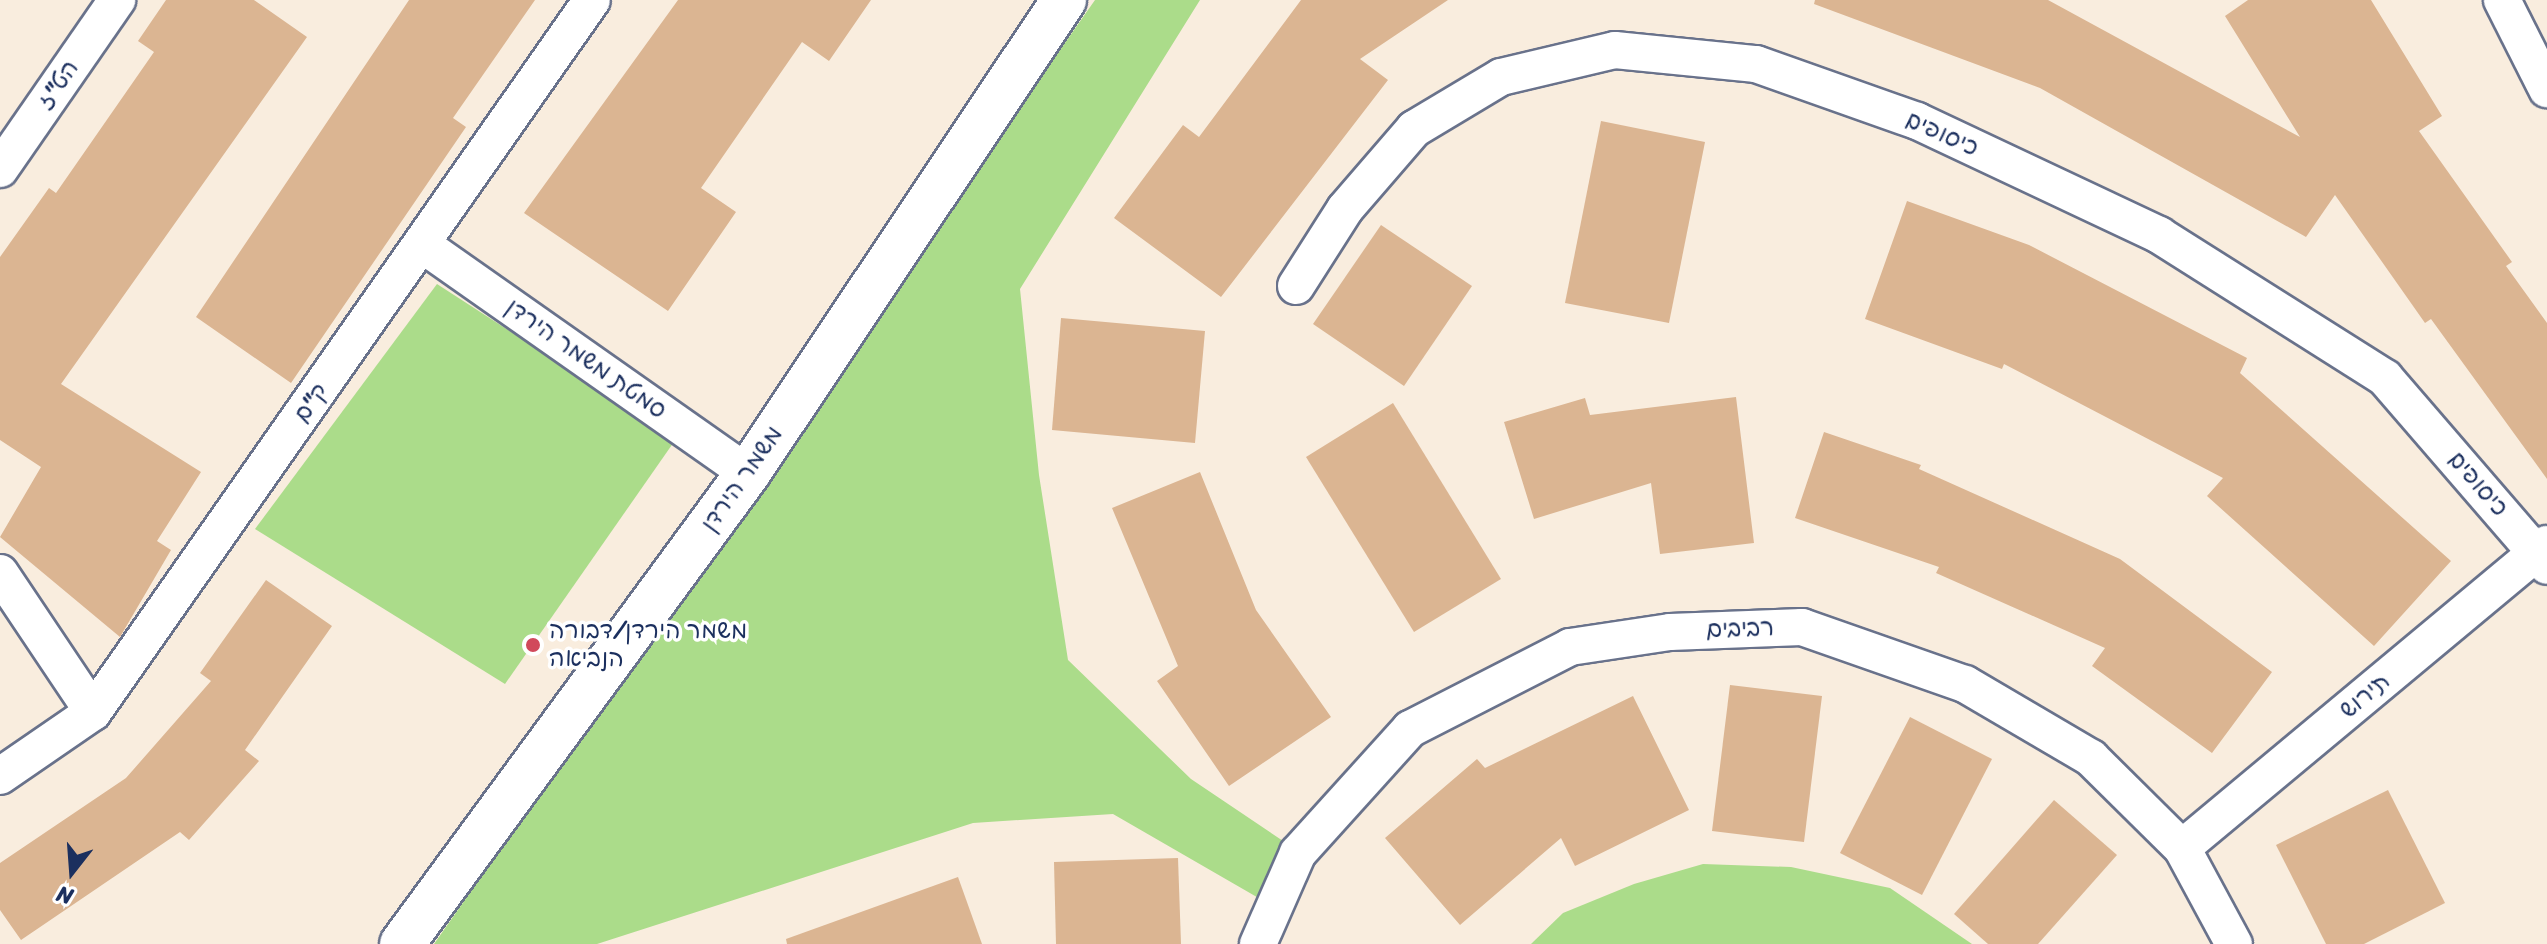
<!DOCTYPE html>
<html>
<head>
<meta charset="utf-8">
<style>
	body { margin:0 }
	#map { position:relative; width:2547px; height:944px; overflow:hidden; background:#f9edde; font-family:Sriracha,"Playpen Sans Hebrew",sans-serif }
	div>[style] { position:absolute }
	.green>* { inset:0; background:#abdc8a }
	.building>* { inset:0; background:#dbb592 }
	.roads { filter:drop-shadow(2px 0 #69728b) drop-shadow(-2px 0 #69728b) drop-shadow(0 2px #69728b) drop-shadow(0 -2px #69728b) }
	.minor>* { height:36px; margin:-18px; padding:0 18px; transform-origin:18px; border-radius:18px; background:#fff }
	.tertiary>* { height:44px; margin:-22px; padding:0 22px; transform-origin:22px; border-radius:22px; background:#fff }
	.dots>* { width:22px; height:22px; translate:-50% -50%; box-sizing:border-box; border:4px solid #fff; border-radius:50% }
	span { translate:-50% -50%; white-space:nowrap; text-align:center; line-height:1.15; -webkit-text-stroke:7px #fff; paint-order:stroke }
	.street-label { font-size:24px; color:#1b2f5e }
	.poi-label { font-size:24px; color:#1b2f5e }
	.left { translate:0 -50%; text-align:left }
	.north { position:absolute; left:32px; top:832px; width:80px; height:80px; -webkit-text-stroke:6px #fff; paint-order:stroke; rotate:197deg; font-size:22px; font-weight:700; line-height:32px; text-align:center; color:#1b2f5e }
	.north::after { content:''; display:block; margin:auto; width:28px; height:36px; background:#1b2f5e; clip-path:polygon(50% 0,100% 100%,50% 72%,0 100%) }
</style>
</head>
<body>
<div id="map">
	<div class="green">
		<i style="clip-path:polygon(1095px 0,1200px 0,1020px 289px,1039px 475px,1068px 660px,1191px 779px,1292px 847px,1262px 900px,1113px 814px,973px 823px,597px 944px,434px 944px)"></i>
		<i style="clip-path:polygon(437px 284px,676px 439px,505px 684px,255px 529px)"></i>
		<i style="clip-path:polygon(1703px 864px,1791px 867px,1890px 888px,1972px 944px,1531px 944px,1563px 913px,1634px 884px)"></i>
	</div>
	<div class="building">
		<i style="clip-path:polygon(166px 0,254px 0,307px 37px,61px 384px,201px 472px,157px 541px,171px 550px,120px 637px,0 537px,41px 467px,0 440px,0 257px,49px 188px,56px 193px,154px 52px,138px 41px)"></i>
		<i style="clip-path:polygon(409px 0,535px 0,453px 118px,466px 127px,291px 383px,196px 317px)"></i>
		<i style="clip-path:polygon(678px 0,871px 0,829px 61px,802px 42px,701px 188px,736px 212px,668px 311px,524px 213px)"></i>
		<i style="clip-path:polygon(1301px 0,1448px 0,1360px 59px,1388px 80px,1221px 297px,1114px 218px,1183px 125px,1199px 137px)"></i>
		<i style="clip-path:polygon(1815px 0,2048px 0,2300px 137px,2225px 16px,2248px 0,2371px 0,2442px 116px,2419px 131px,2512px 262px,2506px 266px,2547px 323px,2547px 479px,2431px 319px,2425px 323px,2335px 195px,2306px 237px,2040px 88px,1814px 4px)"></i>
		<i style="clip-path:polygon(1601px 121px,1705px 142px,1669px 323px,1565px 303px)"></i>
		<i style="clip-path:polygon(1907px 201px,2029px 245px,2247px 358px,2240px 373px,2451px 561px,2374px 646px,2207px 496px,2223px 478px,2004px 364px,2002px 369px,1865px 319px)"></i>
		<i style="clip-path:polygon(1381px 225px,1472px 286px,1404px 386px,1313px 324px)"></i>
		<i style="clip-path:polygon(1061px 318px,1205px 331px,1195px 443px,1052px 430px)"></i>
		<i style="clip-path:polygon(1736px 397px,1754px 543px,1660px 554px,1651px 483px,1534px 519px,1504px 422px,1585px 398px,1590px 415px)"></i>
		<i style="clip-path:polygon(1393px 403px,1501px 579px,1414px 632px,1306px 457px)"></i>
		<i style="clip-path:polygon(1824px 432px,1921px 465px,1919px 469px,2120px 559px,2272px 672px,2212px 753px,2092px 666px,2105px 648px,1936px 573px,1939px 567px,1795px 518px)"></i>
		<i style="clip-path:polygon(1200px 472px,1256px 610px,1331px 717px,1229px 786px,1157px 681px,1178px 666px,1112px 508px)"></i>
		<i style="clip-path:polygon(266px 580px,332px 626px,245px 750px,259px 761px,189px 840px,180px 832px,21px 940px,0 910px,0 863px,126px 778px,211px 681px,200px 673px)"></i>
		<i style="clip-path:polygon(1730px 685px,1822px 696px,1804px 842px,1712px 831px)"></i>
		<i style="clip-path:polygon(1633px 696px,1689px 810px,1575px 866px,1561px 838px,1460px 925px,1385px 838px,1477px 759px,1485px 768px)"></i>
		<i style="clip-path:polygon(1910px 717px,1992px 759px,1922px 895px,1840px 853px)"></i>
		<i style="clip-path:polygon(2388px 790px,2445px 903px,2364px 944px,2326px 944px,2276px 845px)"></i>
		<i style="clip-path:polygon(2054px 800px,2117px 855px,2038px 944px,1988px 944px,1954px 914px)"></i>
		<i style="clip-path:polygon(1178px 858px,1181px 944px,1056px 944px,1054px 862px)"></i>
		<i style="clip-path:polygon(958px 877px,982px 944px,787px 944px,786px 939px)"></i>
	</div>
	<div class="roads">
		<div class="minor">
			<i style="left:2502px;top:0;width:100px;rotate:63.2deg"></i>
			<i style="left:0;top:169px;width:206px;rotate:-55.3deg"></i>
			<i style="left:423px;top:245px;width:397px;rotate:35.1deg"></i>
			<i style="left:1296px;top:286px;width:91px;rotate:-57.5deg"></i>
			<i style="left:1345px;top:209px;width:106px;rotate:-49.2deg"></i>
			<i style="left:1414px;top:129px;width:101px;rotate:-30.9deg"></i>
			<i style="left:1501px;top:77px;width:117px;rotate:-13.3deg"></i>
			<i style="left:1615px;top:50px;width:142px;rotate:5.7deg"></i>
			<i style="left:1756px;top:64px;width:171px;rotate:19.5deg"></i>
			<i style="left:1917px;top:121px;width:268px;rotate:25.2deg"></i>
			<i style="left:2159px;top:235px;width:267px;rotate:32.3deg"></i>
			<i style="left:2385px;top:378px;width:248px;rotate:49.2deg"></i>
			<i style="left:0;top:573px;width:167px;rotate:56.2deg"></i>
			<i style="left:0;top:776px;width:113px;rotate:-34.5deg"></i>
			<i style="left:93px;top:712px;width:869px;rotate:-54.98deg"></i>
			<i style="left:2182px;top:848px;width:475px;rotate:-39.8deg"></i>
			<i style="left:1258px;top:944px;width:99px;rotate:-66.3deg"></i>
			<i style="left:1298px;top:853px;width:167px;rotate:-47.9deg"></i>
			<i style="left:1410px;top:729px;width:180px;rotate:-27.1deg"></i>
			<i style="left:1570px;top:647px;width:101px;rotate:-8.5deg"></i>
			<i style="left:1670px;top:632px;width:132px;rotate:-2.2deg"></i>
			<i style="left:1802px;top:627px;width:173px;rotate:19.3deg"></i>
			<i style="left:1965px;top:684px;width:146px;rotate:30.4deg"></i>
			<i style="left:2091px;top:758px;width:128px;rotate:44.7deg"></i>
			<i style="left:2182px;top:848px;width:109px;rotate:61.6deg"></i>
		</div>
		<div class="tertiary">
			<i style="left:402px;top:944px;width:584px;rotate:-53.7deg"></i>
			<i style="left:748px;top:473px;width:569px;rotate:-56.25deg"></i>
		</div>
	</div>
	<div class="dots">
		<i style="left:533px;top:645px;background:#d1495b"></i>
	</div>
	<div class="street-label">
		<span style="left:58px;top:85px;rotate:-55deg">הט"ז</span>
		<span style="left:1942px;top:134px;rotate:24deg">כיסופים</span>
		<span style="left:586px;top:359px;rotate:35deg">סמטת משמר הירדן</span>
		<span style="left:311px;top:403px;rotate:-55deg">ק"ם</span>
		<span style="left:742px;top:479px;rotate:-55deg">משמר הירדן</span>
		<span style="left:2478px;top:484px;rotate:49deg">כיסופים</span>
		<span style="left:1740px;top:629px;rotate:-2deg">רביבים</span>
		<span style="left:2365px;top:696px;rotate:-40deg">תירוש</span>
	</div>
	<div class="poi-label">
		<span class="left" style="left:549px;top:645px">משמר הירדן/דבורה<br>הנביאה</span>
	</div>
	<div class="north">N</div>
</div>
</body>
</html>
